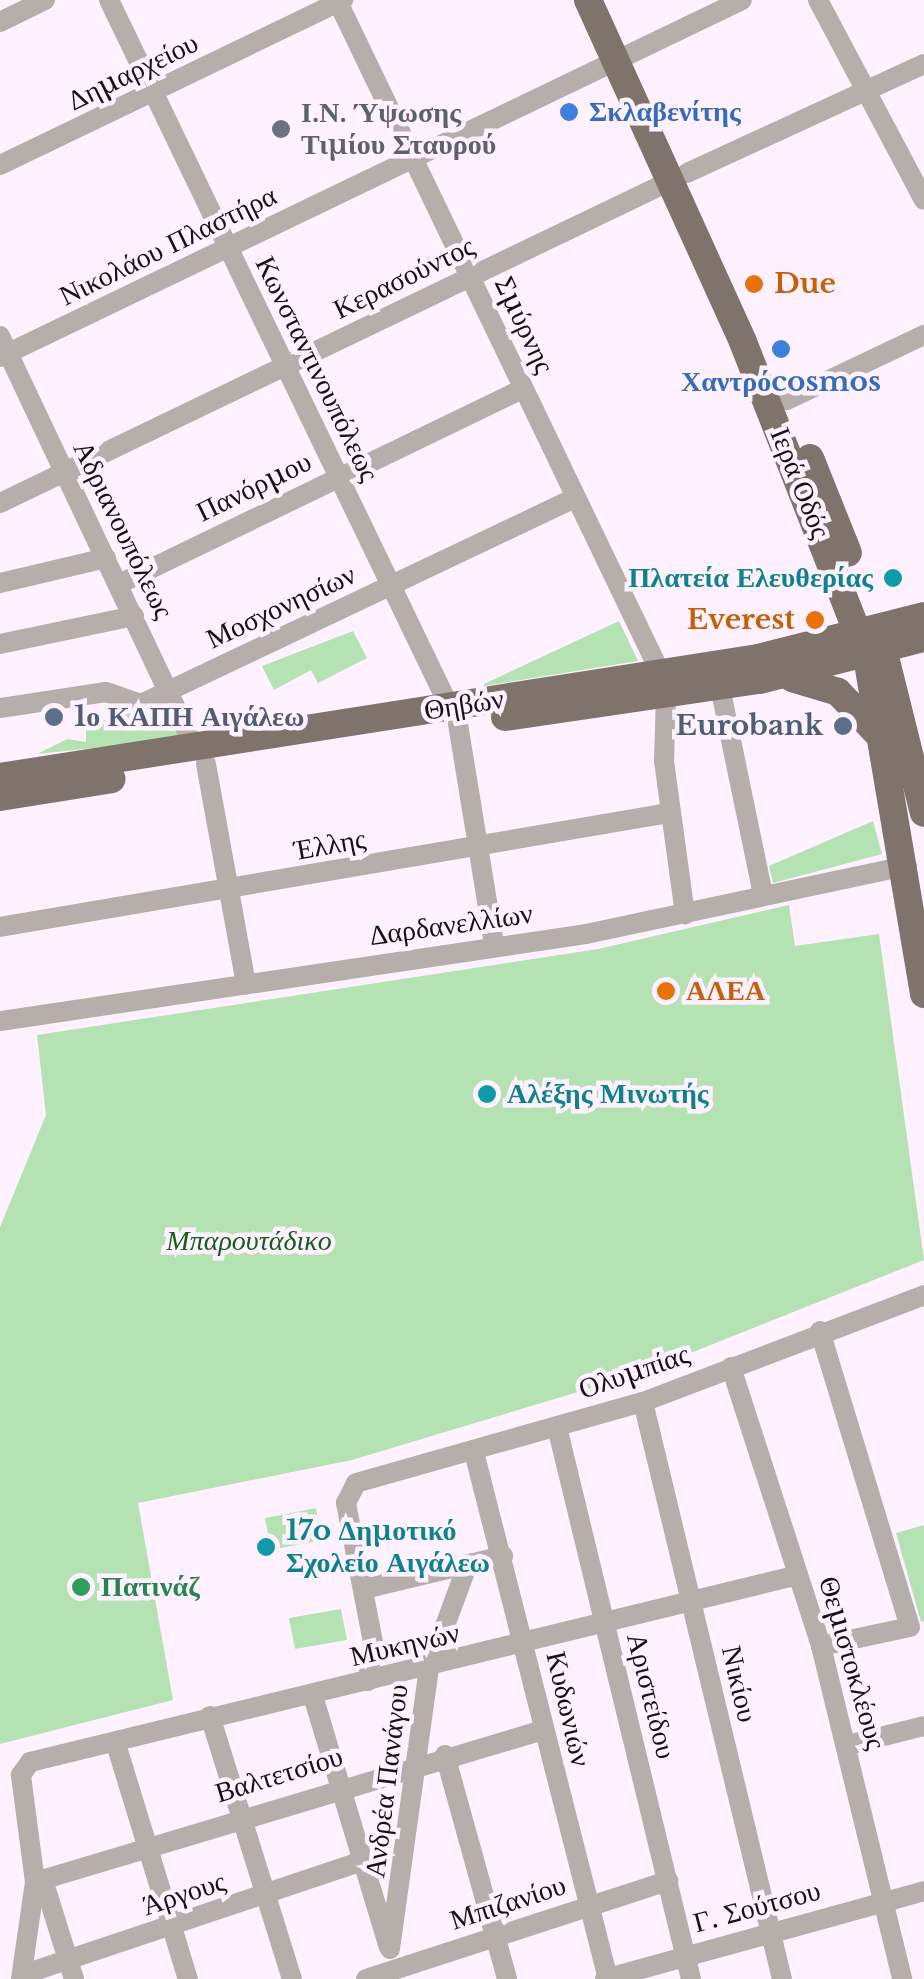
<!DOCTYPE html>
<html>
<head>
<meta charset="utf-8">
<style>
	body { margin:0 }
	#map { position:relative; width:924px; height:1979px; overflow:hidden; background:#fff1ff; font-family:"Libre Baskerville",serif }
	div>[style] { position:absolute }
	.green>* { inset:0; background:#b5e2b3 }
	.minor>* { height:20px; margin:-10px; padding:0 10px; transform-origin:10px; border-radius:10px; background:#b6aeaa }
	.major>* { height:28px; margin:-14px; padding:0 14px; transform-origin:14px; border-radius:14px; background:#80736b }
	.dots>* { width:28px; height:28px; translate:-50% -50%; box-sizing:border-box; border:5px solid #fff1ff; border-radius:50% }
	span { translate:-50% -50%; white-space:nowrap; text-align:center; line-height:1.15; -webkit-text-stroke:9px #fff1ff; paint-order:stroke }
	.street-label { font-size:28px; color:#161116 }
	.shop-label { font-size:28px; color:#366cbe; font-weight:700 }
	.left { translate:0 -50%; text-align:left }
	.worship-label { font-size:28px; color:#5b616d; font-weight:700 }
	.food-label { font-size:28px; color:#c56008; font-weight:700 }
	.right { translate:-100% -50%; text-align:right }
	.culture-label { font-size:28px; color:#0d838f; font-weight:700 }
	.service-label { font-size:28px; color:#4e5e75; font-weight:700 }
	.park-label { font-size:28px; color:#136019; font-style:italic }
	.leisure-label { font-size:28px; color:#27864d; font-weight:700 }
</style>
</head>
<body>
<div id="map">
	<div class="green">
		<i style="clip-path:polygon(619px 621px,638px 661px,484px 686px,484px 684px)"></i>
		<i style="clip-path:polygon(353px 631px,367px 658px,318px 683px,311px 670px,274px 690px,262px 666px)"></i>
		<i style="clip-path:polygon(163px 702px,181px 739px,37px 754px,67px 739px,86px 742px,86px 729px,112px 717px,118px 726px,128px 710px)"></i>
		<i style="clip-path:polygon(873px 821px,882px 854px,773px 883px,769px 866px)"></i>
		<i style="clip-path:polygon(789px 905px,795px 946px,879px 934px,924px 1260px,638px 1374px,352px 1460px,138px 1503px,173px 1700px,0 1744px,0 1227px,46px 1115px,37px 1035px,598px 949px)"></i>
		<i style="clip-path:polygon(316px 1508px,322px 1540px,271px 1550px,265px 1518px)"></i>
		<i style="clip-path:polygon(924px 1525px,924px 1621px,921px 1622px,896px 1533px)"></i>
		<i style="clip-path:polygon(341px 1609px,347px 1640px,295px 1649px,289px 1618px)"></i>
	</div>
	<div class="minor">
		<i style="left:109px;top:0;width:786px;rotate:64.28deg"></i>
		<i style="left:337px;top:0;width:748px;rotate:64.33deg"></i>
		<i style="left:818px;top:0;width:226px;rotate:62.1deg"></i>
		<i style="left:0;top:22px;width:50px;rotate:-26.1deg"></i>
		<i style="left:0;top:165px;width:381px;rotate:-25.7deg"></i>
		<i style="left:687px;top:173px;width:261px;rotate:-24.7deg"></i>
		<i style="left:0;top:336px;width:456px;rotate:64.7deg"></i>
		<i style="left:0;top:357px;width:823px;rotate:-25.69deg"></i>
		<i style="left:787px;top:400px;width:152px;rotate:-25.4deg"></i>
		<i style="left:0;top:503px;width:743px;rotate:-25.67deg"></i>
		<i style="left:0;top:583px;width:109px;rotate:-13.3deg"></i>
		<i style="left:119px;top:584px;width:449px;rotate:-25.8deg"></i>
		<i style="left:0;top:644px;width:137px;rotate:-11.8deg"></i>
		<i style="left:720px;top:687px;width:212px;rotate:78.3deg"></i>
		<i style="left:666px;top:694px;width:67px;rotate:91.7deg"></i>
		<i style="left:664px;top:761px;width:155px;rotate:82.2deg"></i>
		<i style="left:0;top:708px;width:107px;rotate:-8.6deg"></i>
		<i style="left:106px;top:692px;width:37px;rotate:19deg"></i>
		<i style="left:141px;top:704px;width:480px;rotate:-25.4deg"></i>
		<i style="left:458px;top:724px;width:224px;rotate:80.7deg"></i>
		<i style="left:206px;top:764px;width:224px;rotate:79.7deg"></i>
		<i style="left:0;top:927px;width:679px;rotate:-9.67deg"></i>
		<i style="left:0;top:1021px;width:592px;rotate:-8.44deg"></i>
		<i style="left:586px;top:934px;width:328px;rotate:-12deg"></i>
		<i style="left:820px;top:1331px;width:309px;rotate:73.1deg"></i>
		<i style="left:910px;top:1627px;width:91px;rotate:167.9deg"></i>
		<i style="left:731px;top:1367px;width:293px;rotate:72.1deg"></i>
		<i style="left:821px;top:1646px;width:343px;rotate:76.3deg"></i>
		<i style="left:643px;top:1402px;width:594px;rotate:76.46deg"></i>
		<i style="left:557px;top:1427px;width:568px;rotate:76.36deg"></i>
		<i style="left:474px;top:1452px;width:544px;rotate:75.73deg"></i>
		<i style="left:364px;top:1589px;width:143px;rotate:-13.4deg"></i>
		<i style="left:368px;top:1681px;width:39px;rotate:-83deg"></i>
		<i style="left:373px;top:1642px;width:142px;rotate:-101deg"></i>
		<i style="left:346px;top:1503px;width:22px;rotate:-63deg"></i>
		<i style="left:356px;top:1483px;width:298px;rotate:-15.8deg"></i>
		<i style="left:643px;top:1402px;width:301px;rotate:-20.8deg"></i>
		<i style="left:313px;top:1696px;width:262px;rotate:73.2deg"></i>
		<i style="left:210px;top:1716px;width:275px;rotate:72.7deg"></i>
		<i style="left:116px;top:1744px;width:246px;rotate:73deg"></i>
		<i style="left:848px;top:1745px;width:78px;rotate:-14deg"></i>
		<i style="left:445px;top:1755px;width:232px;rotate:74.5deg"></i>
		<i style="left:43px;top:1880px;width:104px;rotate:72.6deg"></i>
		<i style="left:35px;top:1882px;width:530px;rotate:-16.66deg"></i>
		<i style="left:390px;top:1949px;width:283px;rotate:-82.1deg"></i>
		<i style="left:429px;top:1669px;width:110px;rotate:-69.7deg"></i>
		<i style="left:22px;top:1975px;width:359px;rotate:-18.5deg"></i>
		<i style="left:21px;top:1979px;width:98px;rotate:-81.8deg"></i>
		<i style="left:35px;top:1882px;width:108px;rotate:-97.5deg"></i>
		<i style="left:21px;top:1775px;width:16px;rotate:-55deg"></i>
		<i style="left:30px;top:1762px;width:790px;rotate:-13.68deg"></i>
		<i style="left:366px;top:1979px;width:318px;rotate:-18deg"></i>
		<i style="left:605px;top:1979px;width:331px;rotate:-15.4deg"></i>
	</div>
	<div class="major">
		<i style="left:588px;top:0;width:375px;rotate:65.6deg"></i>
		<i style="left:743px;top:342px;width:339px;rotate:68.5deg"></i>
		<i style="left:867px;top:657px;width:342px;rotate:80.4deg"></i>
		<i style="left:810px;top:458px;width:102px;rotate:68.2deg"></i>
		<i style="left:882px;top:645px;width:173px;rotate:76deg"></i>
		<i style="left:792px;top:678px;width:48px;rotate:16.9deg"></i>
		<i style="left:838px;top:692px;width:62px;rotate:46.3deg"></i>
		<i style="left:505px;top:717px;width:258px;rotate:-8.3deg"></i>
		<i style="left:760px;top:680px;width:169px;rotate:-14.4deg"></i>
		<i style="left:0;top:777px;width:767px;rotate:-8.92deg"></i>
		<i style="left:758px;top:658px;width:171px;rotate:-14.2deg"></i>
		<i style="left:0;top:797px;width:113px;rotate:-9.1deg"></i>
	</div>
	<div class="dots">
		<i style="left:569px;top:112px;background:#3f7fe0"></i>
		<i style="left:281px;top:129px;background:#6b7280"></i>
		<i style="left:754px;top:284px;background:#e8710a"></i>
		<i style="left:781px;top:349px;background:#3f7fe0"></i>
		<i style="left:893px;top:578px;background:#0f9aa8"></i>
		<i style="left:815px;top:620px;background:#e8710a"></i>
		<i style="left:54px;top:717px;background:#5c6f8a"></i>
		<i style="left:843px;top:726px;background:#5c6f8a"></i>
		<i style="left:666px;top:991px;background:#e8710a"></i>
		<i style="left:487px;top:1094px;background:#0f9aa8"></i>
		<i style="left:266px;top:1547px;background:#0f9aa8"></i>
		<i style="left:81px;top:1587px;background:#2e9e5b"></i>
	</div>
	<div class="street-label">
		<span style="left:133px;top:72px;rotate:-26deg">Δημαρχείου</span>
		<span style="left:168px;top:246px;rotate:-26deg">Νικολάου Πλαστήρα</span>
		<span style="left:404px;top:278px;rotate:-26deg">Κερασούντος</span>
		<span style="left:524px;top:325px;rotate:65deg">Σμύρνης</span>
		<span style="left:317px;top:369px;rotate:64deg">Κωνσταντινουπόλεως</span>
		<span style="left:800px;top:483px;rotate:68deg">Ιερά Οδός</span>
		<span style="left:254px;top:487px;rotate:-26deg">Πανόρμου</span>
		<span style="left:123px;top:530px;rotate:64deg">Αδριανουπόλεως</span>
		<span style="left:281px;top:607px;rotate:-25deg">Μοσχονησίων</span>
		<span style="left:464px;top:705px;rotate:-9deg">Θηβών</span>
		<span style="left:330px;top:845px;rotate:-10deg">Έλλης</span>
		<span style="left:451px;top:925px;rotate:-8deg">Δαρδανελλίων</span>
		<span style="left:634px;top:1372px;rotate:-19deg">Ολυμπίας</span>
		<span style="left:405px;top:1645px;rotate:-13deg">Μυκηνών</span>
		<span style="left:852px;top:1663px;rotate:74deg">Θεμιστοκλέους</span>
		<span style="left:739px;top:1684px;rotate:77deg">Νικίου</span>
		<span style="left:651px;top:1696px;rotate:76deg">Αριστείδου</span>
		<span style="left:568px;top:1709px;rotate:77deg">Κυδωνιών</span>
		<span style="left:279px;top:1775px;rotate:-17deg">Βαλτετσίου</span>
		<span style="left:387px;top:1781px;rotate:-83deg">Ανδρέα Πανάγου</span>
		<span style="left:184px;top:1894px;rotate:-18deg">Άργους</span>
		<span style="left:508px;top:1903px;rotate:-18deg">Μπιζανίου</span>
		<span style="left:757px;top:1907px;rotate:-15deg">Γ. Σούτσου</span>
	</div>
	<div class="shop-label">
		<span class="left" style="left:589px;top:112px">Σκλαβενίτης</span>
		<span style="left:781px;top:382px">Χαντρόcosmos</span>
	</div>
	<div class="worship-label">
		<span class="left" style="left:301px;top:129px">Ι.Ν. Ύψωσης<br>Τιμίου Σταυρού</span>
	</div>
	<div class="food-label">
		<span class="left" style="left:774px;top:284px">Due</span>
		<span class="right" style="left:795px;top:620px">Everest</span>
		<span class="left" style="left:686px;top:991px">ΑΛΕΑ</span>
	</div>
	<div class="culture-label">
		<span class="right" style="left:873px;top:578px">Πλατεία Ελευθερίας</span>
		<span class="left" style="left:507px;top:1094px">Αλέξης Μινωτής</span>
		<span class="left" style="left:286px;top:1547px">17o Δημοτικό<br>Σχολείο Αιγάλεω</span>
	</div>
	<div class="service-label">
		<span class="left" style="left:74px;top:717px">1ο ΚΑΠΗ Αιγάλεω</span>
		<span class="right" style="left:823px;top:726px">Eurobank</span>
	</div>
	<div class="park-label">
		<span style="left:249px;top:1241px">Μπαρουτάδικο</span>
	</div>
	<div class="leisure-label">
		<span class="left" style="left:101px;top:1587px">Πατινάζ</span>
	</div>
</div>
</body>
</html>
